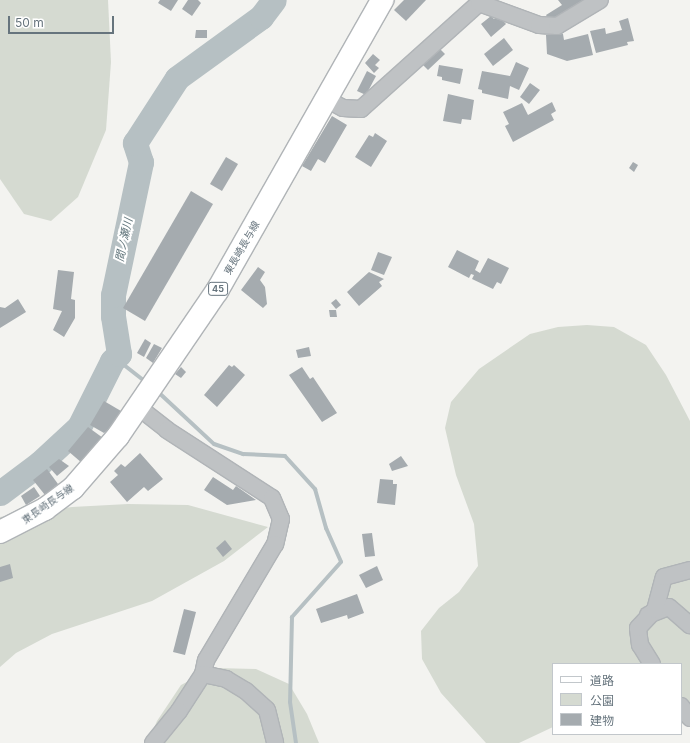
<!DOCTYPE html>
<html>
<head>
<meta charset="utf-8">
<style>
	body { margin:0 }
	#map { position:relative; width:690px; height:743px; overflow:hidden; background:#f3f3f0; font-family:Inter,"Noto Sans JP",sans-serif }
	div>[style] { position:absolute }
	.green>* { inset:0; background:#d5dad1 }
	.stream>* { height:4px; margin:-2px; padding:0 2px; transform-origin:2px; border-radius:2px; background:#b6c0c3 }
	.river>* { height:25px; margin:-12.5px; padding:0 12.5px; transform-origin:12.5px; border-radius:12.5px; background:#b6c0c3 }
	.building>* { inset:0; background:#a5abaf }
	.roads { filter:drop-shadow(1px 0 #b0b4b7) drop-shadow(-1px 0 #b0b4b7) drop-shadow(0 1px #b0b4b7) drop-shadow(0 -1px #b0b4b7) }
	.minor>* { height:16px; margin:-8px; padding:0 8px; transform-origin:8px; border-radius:8px; background:#bfc2c4 }
	.primary>* { height:22px; margin:-11px; padding:0 11px; transform-origin:11px; border-radius:11px; background:#fff }
	span { translate:-50% -50%; white-space:nowrap; text-align:center; line-height:1.15; -webkit-text-stroke:4px #fff; paint-order:stroke }
	.shield-label span { padding:1px 3px; background:#fff; border:1px solid; border-radius:3px; -webkit-text-stroke-width:0 }
	.shield-label { font-size:9px; color:#66747d; font-weight:700 }
	.street-label { font-size:10px; color:#66747d }
	.water-label { font-size:11px; color:#61757b; font-style:italic }
	.legend { position:absolute; left:552px; top:663px; width:130px; height:72px; box-sizing:border-box; background:#fff; border:1px solid #c2c7cb; margin:0; padding:5px 7px; list-style:none; font-size:12px; color:#66747d }
	.legend li { display:flex; align-items:center; gap:8px; height:20px }
	.legend b { width:20px; border:1px solid #c2c7cb }
	.scale { position:absolute; left:8px; top:16px; width:106px; height:18px; box-sizing:border-box; border:2px solid #66747d; border-top:0; padding-left:5px; font-size:12px; line-height:14px; white-space:nowrap; color:#66747d; -webkit-text-stroke:3px #fff; paint-order:stroke }
</style>
</head>
<body>
<div id="map">
	<div class="green">
		<i style="clip-path:polygon(0 0,108px 0,111px 62px,106px 130px,78px 197px,51px 221px,24px 214px,0 179px)"></i>
		<i style="clip-path:polygon(587px 325px,614px 327px,646px 345px,666px 375px,690px 421px,690px 708px,681px 712px,681px 664px,553px 664px,553px 727px,519px 743px,486px 743px,441px 693px,422px 659px,421px 631px,439px 608px,459px 592px,478px 566px,474px 524px,456px 475px,445px 428px,451px 402px,479px 369px,530px 334px,558px 327px)"></i>
		<i style="clip-path:polygon(128px 504px,188px 505px,268px 527px,224px 561px,152px 601px,52px 634px,16px 653px,0 667px,0 517px,72px 507px)"></i>
		<i style="clip-path:polygon(214px 668px,256px 669px,289px 684px,307px 714px,319px 743px,148px 743px,157px 721px,181px 685px)"></i>
	</div>
	<div class="stream">
		<i style="left:119px;top:354px;width:12px;rotate:66deg"></i>
		<i style="left:124px;top:365px;width:28px;rotate:38deg"></i>
		<i style="left:156px;top:390px;width:79px;rotate:43deg"></i>
		<i style="left:214px;top:444px;width:31px;rotate:19deg"></i>
		<i style="left:243px;top:454px;width:42px;rotate:2.7deg"></i>
		<i style="left:285px;top:456px;width:45px;rotate:47.7deg"></i>
		<i style="left:315px;top:489px;width:41px;rotate:74.2deg"></i>
		<i style="left:326px;top:528px;width:37px;rotate:66deg"></i>
		<i style="left:341px;top:562px;width:74px;rotate:131.7deg"></i>
		<i style="left:292px;top:617px;width:85px;rotate:91.3deg"></i>
		<i style="left:290px;top:702px;width:41px;rotate:81.7deg"></i>
	</div>
	<div class="river">
		<i style="left:0;top:493px;width:50px;rotate:-36.9deg"></i>
		<i style="left:40px;top:463px;width:53px;rotate:-42.7deg"></i>
		<i style="left:79px;top:427px;width:74px;rotate:-63.4deg"></i>
		<i style="left:112px;top:361px;width:10px;rotate:-45deg"></i>
		<i style="left:119px;top:354px;width:38px;rotate:-99deg"></i>
		<i style="left:113px;top:316px;width:21px;rotate:-90deg"></i>
		<i style="left:113px;top:295px;width:136px;rotate:-78.1deg"></i>
		<i style="left:141px;top:162px;width:20px;rotate:-108deg"></i>
		<i style="left:135px;top:143px;width:77px;rotate:-57.1deg"></i>
		<i style="left:177px;top:78px;width:104px;rotate:-36deg"></i>
		<i style="left:261px;top:17px;width:21px;rotate:-53deg"></i>
	</div>
	<div class="building">
		<i style="clip-path:polygon(160px 0,178px 0,171px 11px,158px 3px)"></i>
		<i style="clip-path:polygon(188px 0,198px 0,201px 3px,192px 16px,182px 9px)"></i>
		<i style="clip-path:polygon(404px 0,426px 0,406px 21px,394px 10px)"></i>
		<i style="clip-path:polygon(558px 0,586px 0,550px 22px,546px 15px,562px 5px)"></i>
		<i style="clip-path:polygon(491px 16px,494px 19px,499px 16px,506px 24px,491px 37px,481px 24px)"></i>
		<i style="clip-path:polygon(628px 18px,634px 41px,627px 42px,628px 45px,596px 53px,590px 31px,605px 28px,606px 34px,622px 30px,619px 21px)"></i>
		<i style="clip-path:polygon(196px 30px,207px 30px,207px 38px,195px 38px)"></i>
		<i style="clip-path:polygon(563px 34px,564px 40px,588px 34px,593px 55px,567px 61px,547px 54px,546px 35px)"></i>
		<i style="clip-path:polygon(504px 38px,513px 50px,493px 66px,484px 54px)"></i>
		<i style="clip-path:polygon(438px 47px,445px 54px,428px 70px,421px 63px)"></i>
		<i style="clip-path:polygon(373px 54px,380px 60px,375px 65px,379px 68px,374px 73px,365px 63px)"></i>
		<i style="clip-path:polygon(516px 62px,529px 68px,519px 90px,510px 86px,508px 99px,482px 93px,482px 90px,478px 89px,482px 71px,510px 76px)"></i>
		<i style="clip-path:polygon(439px 65px,463px 69px,460px 84px,442px 80px,442px 77px,437px 76px)"></i>
		<i style="clip-path:polygon(367px 71px,376px 76px,366px 95px,357px 91px)"></i>
		<i style="clip-path:polygon(530px 83px,540px 90px,529px 104px,520px 97px)"></i>
		<i style="clip-path:polygon(448px 94px,474px 100px,471px 120px,462px 119px,461px 124px,443px 121px)"></i>
		<i style="clip-path:polygon(552px 102px,556px 111px,551px 114px,554px 120px,513px 142px,505px 126px,509px 124px,503px 112px,522px 103px,528px 115px)"></i>
		<i style="clip-path:polygon(332px 116px,347px 125px,325px 163px,318px 159px,311px 171px,302px 166px)"></i>
		<i style="clip-path:polygon(375px 133px,387px 141px,371px 167px,355px 157px,369px 135px,373px 137px)"></i>
		<i style="clip-path:polygon(226px 157px,238px 164px,222px 191px,210px 184px)"></i>
		<i style="clip-path:polygon(633px 162px,638px 165px,634px 172px,629px 168px)"></i>
		<i style="clip-path:polygon(191px 191px,213px 204px,145px 321px,123px 308px)"></i>
		<i style="clip-path:polygon(457px 250px,479px 261px,475px 270px,480px 273px,488px 258px,509px 268px,501px 284px,497px 282px,493px 289px,472px 279px,474px 275px,471px 274px,469px 278px,448px 267px)"></i>
		<i style="clip-path:polygon(378px 252px,392px 257px,384px 275px,371px 270px)"></i>
		<i style="clip-path:polygon(258px 267px,265px 272px,260px 280px,265px 287px,267px 304px,263px 308px,241px 290px)"></i>
		<i style="clip-path:polygon(58px 270px,74px 272px,71px 299px,75px 300px,75px 318px,64px 337px,53px 330px,62px 311px,53px 309px)"></i>
		<i style="clip-path:polygon(369px 272px,384px 279px,379px 282px,382px 286px,359px 306px,347px 292px)"></i>
		<i style="clip-path:polygon(18px 299px,26px 312px,0 328px,0 307px,5px 308px)"></i>
		<i style="clip-path:polygon(336px 299px,341px 305px,336px 309px,331px 303px)"></i>
		<i style="clip-path:polygon(329px 310px,336px 310px,337px 317px,330px 317px)"></i>
		<i style="clip-path:polygon(145px 339px,151px 343px,144px 357px,137px 353px)"></i>
		<i style="clip-path:polygon(154px 344px,162px 348px,153px 363px,146px 358px)"></i>
		<i style="clip-path:polygon(309px 347px,311px 356px,298px 358px,296px 350px)"></i>
		<i style="clip-path:polygon(229px 365px,232px 367px,234px 365px,245px 375px,217px 407px,204px 395px)"></i>
		<i style="clip-path:polygon(181px 367px,186px 372px,181px 378px,175px 374px)"></i>
		<i style="clip-path:polygon(302px 367px,310px 379px,313px 377px,337px 413px,322px 422px,289px 375px)"></i>
		<i style="clip-path:polygon(104px 401px,121px 411px,111px 428px,104px 433px,90px 425px)"></i>
		<i style="clip-path:polygon(88px 427px,103px 438px,82px 463px,68px 451px)"></i>
		<i style="clip-path:polygon(140px 453px,163px 479px,148px 491px,144px 487px,127px 502px,110px 482px,118px 475px,114px 471px,121px 464px,125px 467px)"></i>
		<i style="clip-path:polygon(401px 456px,408px 466px,392px 471px,389px 464px)"></i>
		<i style="clip-path:polygon(59px 459px,69px 466px,57px 476px,49px 467px)"></i>
		<i style="clip-path:polygon(47px 469px,58px 484px,45px 495px,33px 480px)"></i>
		<i style="clip-path:polygon(213px 477px,233px 490px,236px 486px,256px 500px,227px 505px,204px 490px)"></i>
		<i style="clip-path:polygon(380px 479px,393px 480px,393px 484px,397px 484px,395px 505px,377px 503px)"></i>
		<i style="clip-path:polygon(34px 487px,40px 496px,26px 505px,21px 496px)"></i>
		<i style="clip-path:polygon(372px 533px,375px 556px,365px 557px,362px 534px)"></i>
		<i style="clip-path:polygon(225px 540px,232px 549px,223px 557px,216px 548px)"></i>
		<i style="clip-path:polygon(10px 564px,13px 578px,0 582px,0 567px)"></i>
		<i style="clip-path:polygon(377px 566px,383px 580px,366px 588px,359px 575px)"></i>
		<i style="clip-path:polygon(357px 594px,364px 613px,348px 619px,347px 615px,321px 623px,316px 609px)"></i>
		<i style="clip-path:polygon(184px 609px,196px 612px,185px 655px,173px 652px)"></i>
	</div>
	<div class="roads">
		<div class="minor">
			<i style="left:326px;top:99px;width:19px;rotate:28deg"></i>
			<i style="left:343px;top:108px;width:18px;rotate:3deg"></i>
			<i style="left:361px;top:109px;width:159px;rotate:-41.9deg"></i>
			<i style="left:479px;top:3px;width:64px;rotate:20.1deg"></i>
			<i style="left:539px;top:25px;width:18px;rotate:3deg"></i>
			<i style="left:557px;top:26px;width:50px;rotate:-31.2deg"></i>
			<i style="left:138px;top:407px;width:37px;rotate:38deg"></i>
			<i style="left:167px;top:430px;width:125px;rotate:32.9deg"></i>
			<i style="left:272px;top:498px;width:23px;rotate:67deg"></i>
			<i style="left:281px;top:519px;width:26px;rotate:103deg"></i>
			<i style="left:275px;top:544px;width:135px;rotate:120.7deg"></i>
			<i style="left:206px;top:660px;width:14px;rotate:102deg"></i>
			<i style="left:203px;top:674px;width:44px;rotate:123deg"></i>
			<i style="left:179px;top:711px;width:41px;rotate:129.1deg"></i>
			<i style="left:648px;top:615px;width:22px;rotate:-21deg"></i>
			<i style="left:669px;top:607px;width:28px;rotate:41deg"></i>
			<i style="left:652px;top:664px;width:22px;rotate:-122deg"></i>
			<i style="left:640px;top:645px;width:17px;rotate:-97deg"></i>
			<i style="left:638px;top:628px;width:25px;rotate:-47deg"></i>
			<i style="left:655px;top:610px;width:34px;rotate:-75deg"></i>
			<i style="left:664px;top:577px;width:27px;rotate:-15deg"></i>
			<i style="left:203px;top:674px;width:24px;rotate:12deg"></i>
			<i style="left:226px;top:679px;width:23px;rotate:31deg"></i>
			<i style="left:246px;top:691px;width:28px;rotate:42deg"></i>
			<i style="left:267px;top:710px;width:34px;rotate:76deg"></i>
			<i style="left:681px;top:706px;width:15px;rotate:53deg"></i>
		</div>
		<div class="primary">
			<i style="left:0;top:532px;width:51px;rotate:-27.1deg"></i>
			<i style="left:45px;top:509px;width:35px;rotate:-37deg"></i>
			<i style="left:73px;top:488px;width:69px;rotate:-49.1deg"></i>
			<i style="left:118px;top:436px;width:176px;rotate:-55.7deg"></i>
			<i style="left:217px;top:291px;width:335px;rotate:-60.4deg"></i>
		</div>
	</div>
	<div class="shield-label">
		<span style="left:218px;top:289px">45</span>
	</div>
	<div class="street-label">
		<span style="left:242px;top:248px;rotate:-60deg">東長崎長与線</span>
		<span style="left:48px;top:504px;rotate:-35deg">東長崎長与線</span>
	</div>
	<div class="water-label">
		<span style="left:124px;top:240px;rotate:-78deg">間ノ瀬川</span>
	</div>
	<ul class="legend">
	<li><b style="height:5px;background:#fff"></b>道路</li>
	<li><b style="height:11px;background:#d5dad1"></b>公園</li>
	<li><b style="height:11px;background:#a5abaf"></b>建物</li>
	</ul>
	<div class="scale">50 m</div>
</div>
</body>
</html>
